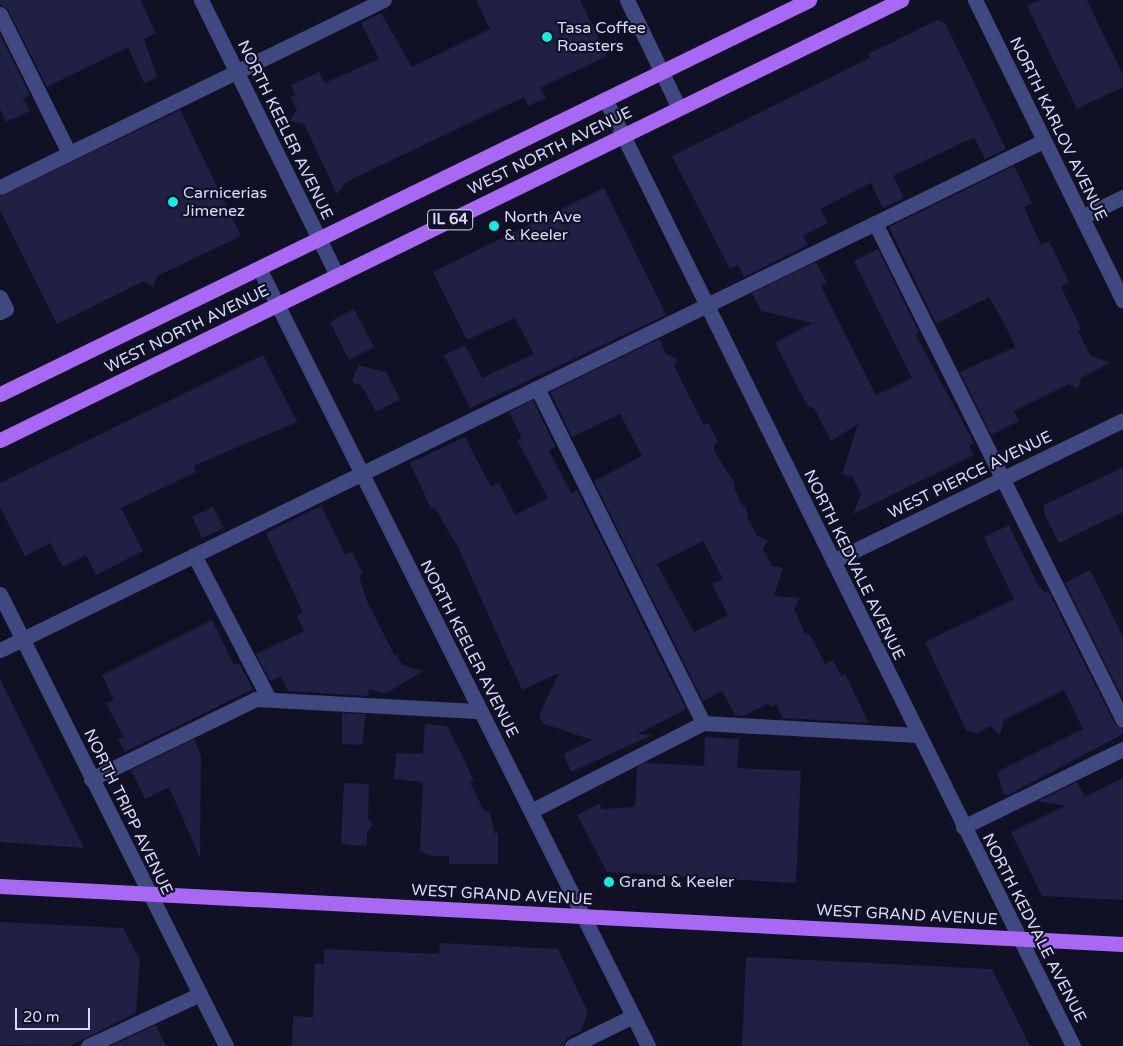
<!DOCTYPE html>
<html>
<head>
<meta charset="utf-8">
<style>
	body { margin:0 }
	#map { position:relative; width:1123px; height:1046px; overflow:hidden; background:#111125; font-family:"Varela Round",sans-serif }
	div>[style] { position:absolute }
	.building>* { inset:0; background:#201f44 }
	.minor>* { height:15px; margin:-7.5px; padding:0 7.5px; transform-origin:7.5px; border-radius:7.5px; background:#404880 }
	.major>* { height:15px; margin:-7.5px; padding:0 7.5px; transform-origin:7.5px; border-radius:7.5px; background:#a768f3 }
	.dots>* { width:14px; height:14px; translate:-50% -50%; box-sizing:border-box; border:2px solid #111125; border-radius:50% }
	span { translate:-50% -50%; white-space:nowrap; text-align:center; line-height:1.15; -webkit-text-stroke:4.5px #111125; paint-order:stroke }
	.shield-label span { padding:1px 4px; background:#111125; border:1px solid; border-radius:4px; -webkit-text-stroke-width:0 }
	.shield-label { font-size:15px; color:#d8dafc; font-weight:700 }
	.poi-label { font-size:16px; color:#d8dafc }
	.left { translate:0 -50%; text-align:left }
	.street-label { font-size:16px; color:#d8dafc }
	.scale { position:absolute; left:15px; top:1008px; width:75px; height:22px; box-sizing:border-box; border:2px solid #d8dafc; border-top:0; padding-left:6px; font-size:15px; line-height:18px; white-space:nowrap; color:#d8dafc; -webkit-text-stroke:4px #111125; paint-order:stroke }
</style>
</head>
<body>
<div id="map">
	<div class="building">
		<i style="clip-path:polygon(0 0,140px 0,156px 33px,144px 39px,157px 77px,144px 83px,128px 47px,47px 87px,8px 10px,0 5px)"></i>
		<i style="clip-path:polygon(476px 0,580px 0,607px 56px,540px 88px,546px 98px,528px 106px,524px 97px,346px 182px,337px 194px,304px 124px,290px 121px,297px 110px,290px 97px,295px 95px,291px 85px,319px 72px,325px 83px,379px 59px,361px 23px,381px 13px,412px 67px,490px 29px)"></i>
		<i style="clip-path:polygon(1040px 0,1087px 0,1123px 75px,1123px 87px,1077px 109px,1027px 6px)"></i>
		<i style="clip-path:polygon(937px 20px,945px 23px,1006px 149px,985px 159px,974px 137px,893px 176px,904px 198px,883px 208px,871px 183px,820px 209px,828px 223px,803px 236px,808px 245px,744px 277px,738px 265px,730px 269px,672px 156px,870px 58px,868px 54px)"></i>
		<i style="clip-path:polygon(0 35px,30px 95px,23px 98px,30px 111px,6px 122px,0 109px)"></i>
		<i style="clip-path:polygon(180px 110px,241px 236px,157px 276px,153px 287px,144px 281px,57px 324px,0 210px,0 196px)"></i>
		<i style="clip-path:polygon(1014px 166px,1032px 203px,1024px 207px,1041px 245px,1049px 241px,1069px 282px,1061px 287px,1081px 329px,1078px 331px,1090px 355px,1110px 363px,1081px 378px,1078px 389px,1069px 384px,1014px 411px,1019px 421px,991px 435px,960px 372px,1015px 347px,1007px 329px,989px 297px,936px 324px,889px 227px)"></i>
		<i style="clip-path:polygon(604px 188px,666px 315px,470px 408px,444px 355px,465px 345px,482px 378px,534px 354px,515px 318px,467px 340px,433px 272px)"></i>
		<i style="clip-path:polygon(878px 249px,919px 332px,915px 334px,974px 443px,969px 446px,974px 455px,853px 514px,861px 494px,852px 476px,842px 474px,858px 424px,831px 441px,814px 408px,808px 407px,775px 343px,812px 323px,761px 311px,752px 293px,816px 262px,827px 283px,821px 286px,876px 395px,912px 378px,854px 261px)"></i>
		<i style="clip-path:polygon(354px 309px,374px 347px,349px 360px,330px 322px)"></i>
		<i style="clip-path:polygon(evenodd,659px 339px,666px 354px,677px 359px,674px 366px,704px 425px,708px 423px,718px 442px,714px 444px,714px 451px,735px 484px,734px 488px,742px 505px,746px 507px,748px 519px,757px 536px,768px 540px,763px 549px,772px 566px,783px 568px,774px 596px,800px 598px,794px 609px,805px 634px,810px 635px,825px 664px,833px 660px,841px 676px,845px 674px,869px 723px,783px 718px,776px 704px,771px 707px,769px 703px,744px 716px,735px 715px,722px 691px,703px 701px,594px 481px,642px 456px,620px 414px,572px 437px,550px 392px,659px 339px,703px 541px,723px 579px,712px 584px,728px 615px,694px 632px,657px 564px,703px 541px)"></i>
		<i style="clip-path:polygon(263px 355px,297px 422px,193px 466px,196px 472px,121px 508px,143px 551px,96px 575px,86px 555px,63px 567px,50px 543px,25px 556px,0 507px,0 483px)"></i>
		<i style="clip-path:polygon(358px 365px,386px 372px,400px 399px,376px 412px,362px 386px,352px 382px)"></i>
		<i style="clip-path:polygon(533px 400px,555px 446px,549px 451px,571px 493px,577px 490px,686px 709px,638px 734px,652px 735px,571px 772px,564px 754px,592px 740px,542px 723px,539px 715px,559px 673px,522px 690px,459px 549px,435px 508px,431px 509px,410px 463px,465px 437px,491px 487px,499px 483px,515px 515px,548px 498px,517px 440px,522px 438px,509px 412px)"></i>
		<i style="clip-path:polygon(1123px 467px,1123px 512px,1059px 543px,1044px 513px,1044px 505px)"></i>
		<i style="clip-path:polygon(321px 506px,345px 554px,352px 552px,363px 574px,359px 576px,366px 599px,395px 656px,397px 654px,402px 665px,423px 671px,385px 694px,369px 689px,368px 696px,288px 691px,281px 676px,270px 681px,256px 654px,304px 631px,297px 616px,303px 613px,266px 533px)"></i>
		<i style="clip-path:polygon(213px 507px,224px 528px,202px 538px,192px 517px)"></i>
		<i style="clip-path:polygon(1009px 525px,1037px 583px,1045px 593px,1048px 591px,1115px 724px,1123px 729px,1123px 734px,1008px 795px,1004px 794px,997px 772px,1083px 729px,1064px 690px,1004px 720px,1000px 735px,990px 726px,977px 734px,966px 730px,925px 642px,1014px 599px,984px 537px)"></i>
		<i style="clip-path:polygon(1090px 570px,1123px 637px,1123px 699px,1065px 583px)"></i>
		<i style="clip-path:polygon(212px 620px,234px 665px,239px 663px,253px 689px,125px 752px,118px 739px,124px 737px,106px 703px,114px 700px,102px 675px)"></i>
		<i style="clip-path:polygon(0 679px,45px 770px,84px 848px,0 842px)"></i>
		<i style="clip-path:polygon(342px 713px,366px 714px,362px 745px,342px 744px)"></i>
		<i style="clip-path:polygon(425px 724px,447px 726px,460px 751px,474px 781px,470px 782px,484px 811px,490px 812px,494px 833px,498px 833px,498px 864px,449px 864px,449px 856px,431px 856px,420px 851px,423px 782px,394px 779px,396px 753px,423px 754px)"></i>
		<i style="clip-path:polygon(705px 737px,739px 739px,737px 768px,801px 771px,796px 883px,607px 872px,577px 815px,599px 804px,602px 809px,635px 807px,637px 767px,645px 763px,704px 766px)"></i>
		<i style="clip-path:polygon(194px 739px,201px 756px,200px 858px,169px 787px,145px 799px,131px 770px)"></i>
		<i style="clip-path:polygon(1123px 778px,1123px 900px,1042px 896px,1011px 832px,1065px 806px,1038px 801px,1077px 782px,1085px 797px)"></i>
		<i style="clip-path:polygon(344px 783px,369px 784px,368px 818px,373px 825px,367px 832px,367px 846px,341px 844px)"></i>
		<i style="clip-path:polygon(0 922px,123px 928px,140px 960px,136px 1013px,70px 1046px,0 1045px)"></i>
		<i style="clip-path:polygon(440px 943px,558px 949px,588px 1012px,581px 1031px,567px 1038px,563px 1046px,292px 1046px,293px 1016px,313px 1017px,315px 964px,324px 964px,324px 949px,439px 954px)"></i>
		<i style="clip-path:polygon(746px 957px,992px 969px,1030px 1046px,742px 1046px)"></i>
		<i style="clip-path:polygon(156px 1025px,166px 1046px,110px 1046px)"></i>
	</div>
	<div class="minor">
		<i style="left:201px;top:0;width:307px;rotate:63.7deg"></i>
		<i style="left:627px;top:0;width:120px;rotate:64.3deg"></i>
		<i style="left:975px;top:0;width:335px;rotate:63.8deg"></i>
		<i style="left:0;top:14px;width:155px;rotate:63.6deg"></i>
		<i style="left:605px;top:99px;width:1056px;rotate:63.7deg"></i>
		<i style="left:0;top:187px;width:427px;rotate:-26deg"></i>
		<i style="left:1082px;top:217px;width:46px;rotate:-26deg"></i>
		<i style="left:875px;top:223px;width:555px;rotate:63.48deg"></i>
		<i style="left:259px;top:268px;width:870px;rotate:63.43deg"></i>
		<i style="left:0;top:297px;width:13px;rotate:63deg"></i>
		<i style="left:6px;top:309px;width:7px;rotate:153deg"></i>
		<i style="left:537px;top:388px;width:374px;rotate:63.6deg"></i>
		<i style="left:194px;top:555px;width:162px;rotate:62.5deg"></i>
		<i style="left:833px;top:561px;width:322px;rotate:-25.9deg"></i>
		<i style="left:0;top:594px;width:505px;rotate:63.43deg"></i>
		<i style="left:0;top:650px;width:1161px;rotate:-26.01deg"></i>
		<i style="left:91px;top:779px;width:183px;rotate:-25.9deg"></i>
		<i style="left:256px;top:699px;width:225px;rotate:3.1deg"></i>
		<i style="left:531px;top:811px;width:193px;rotate:-27.1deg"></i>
		<i style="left:703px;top:723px;width:215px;rotate:3.2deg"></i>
		<i style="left:963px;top:827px;width:178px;rotate:-26deg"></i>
		<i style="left:88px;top:1046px;width:123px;rotate:-24.9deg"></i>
		<i style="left:572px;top:1046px;width:68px;rotate:-26.2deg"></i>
	</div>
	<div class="major">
		<i style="left:0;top:394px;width:900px;rotate:-25.97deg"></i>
		<i style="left:0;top:440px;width:1003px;rotate:-26.03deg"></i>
		<i style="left:0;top:886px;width:1124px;rotate:2.96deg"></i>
	</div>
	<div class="dots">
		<i style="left:547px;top:37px;background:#14ecdd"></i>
		<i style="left:173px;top:202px;background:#14ecdd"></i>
		<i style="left:494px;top:226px;background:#14ecdd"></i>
		<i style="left:609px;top:882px;background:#14ecdd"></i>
	</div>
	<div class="shield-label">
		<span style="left:450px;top:220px">IL 64</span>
	</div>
	<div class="poi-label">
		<span class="left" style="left:557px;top:37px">Tasa Coffee<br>Roasters</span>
		<span class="left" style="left:183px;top:202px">Carnicerias<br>Jimenez</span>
		<span class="left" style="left:504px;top:226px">North Ave<br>&amp; Keeler</span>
		<span class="left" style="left:619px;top:882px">Grand &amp; Keeler</span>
	</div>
	<div class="street-label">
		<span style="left:1058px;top:129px;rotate:64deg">NORTH KARLOV AVENUE</span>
		<span style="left:285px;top:130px;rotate:64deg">NORTH KEELER AVENUE</span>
		<span style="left:550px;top:151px;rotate:-26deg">WEST NORTH AVENUE</span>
		<span style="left:187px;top:329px;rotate:-26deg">WEST NORTH AVENUE</span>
		<span style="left:970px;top:475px;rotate:-26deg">WEST PIERCE AVENUE</span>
		<span style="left:854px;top:565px;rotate:64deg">NORTH KEDVALE AVENUE</span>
		<span style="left:469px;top:649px;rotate:63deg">NORTH KEELER AVENUE</span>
		<span style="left:128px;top:812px;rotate:64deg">NORTH TRIPP AVENUE</span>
		<span style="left:502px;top:895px;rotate:3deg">WEST GRAND AVENUE</span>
		<span style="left:907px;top:915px;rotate:3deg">WEST GRAND AVENUE</span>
		<span style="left:1034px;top:928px;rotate:63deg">NORTH KEDVALE AVENUE</span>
	</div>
	<div class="scale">20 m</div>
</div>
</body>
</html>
